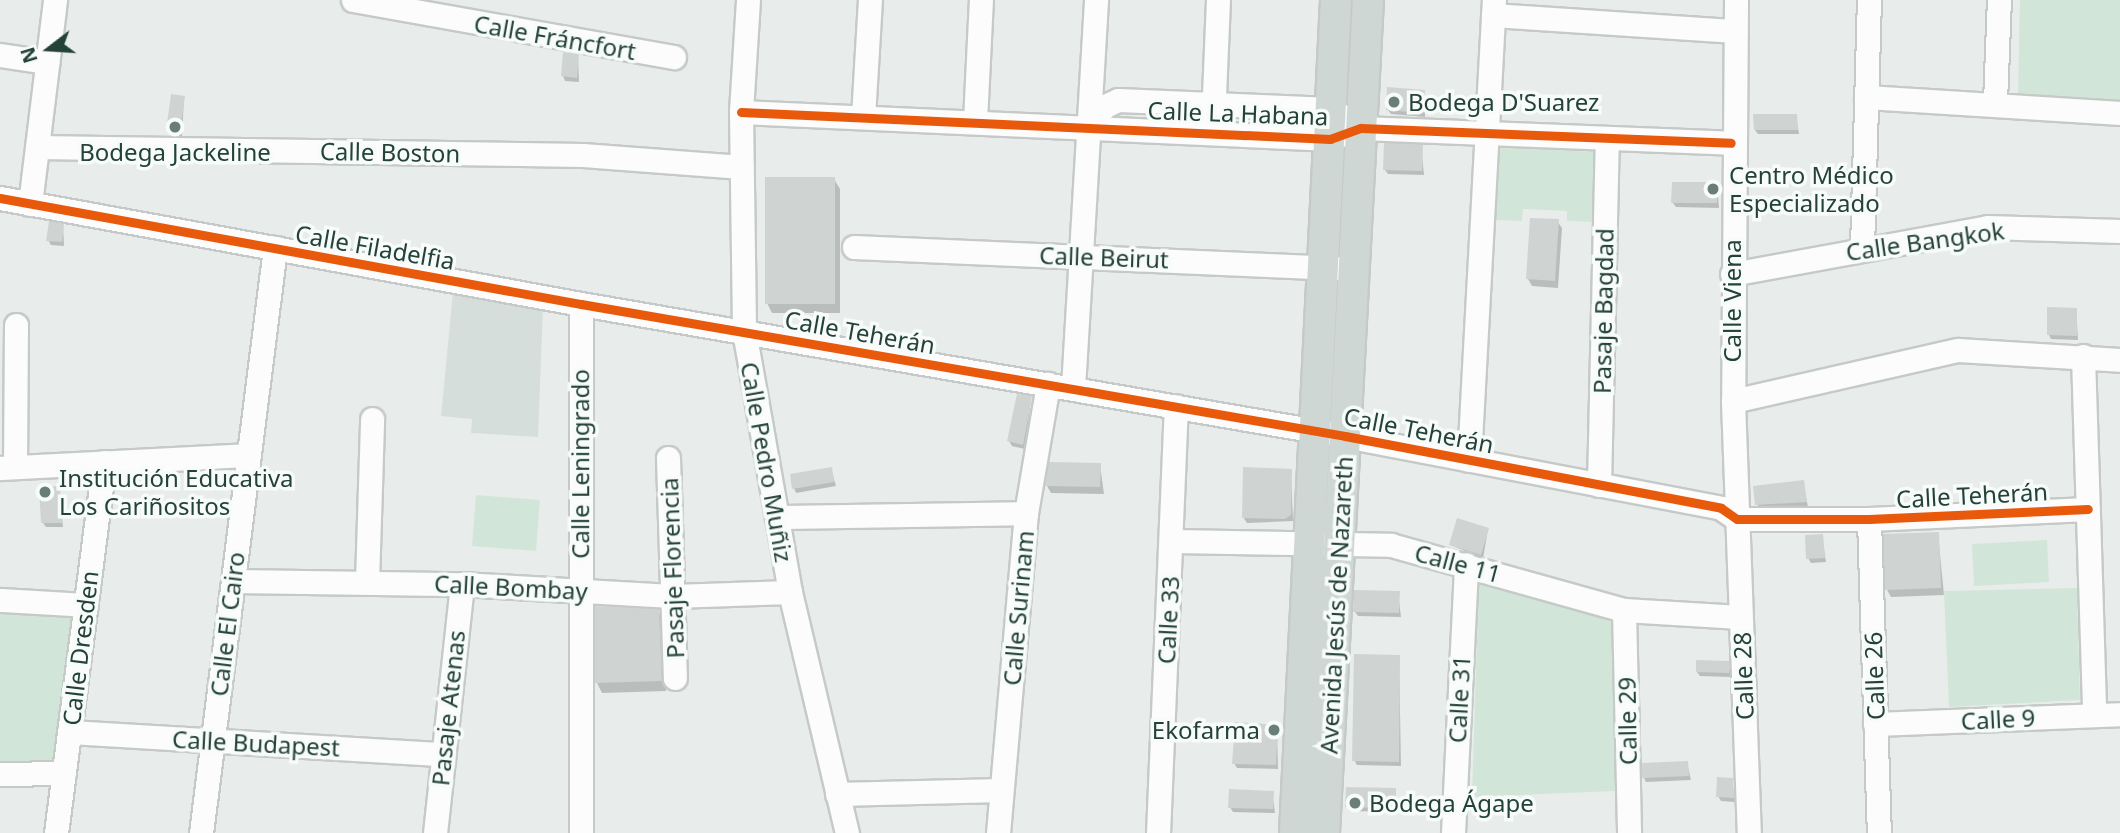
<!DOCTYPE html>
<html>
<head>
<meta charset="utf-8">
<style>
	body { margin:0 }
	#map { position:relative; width:2120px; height:833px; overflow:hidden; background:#e8edeb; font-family:"Noto Sans",sans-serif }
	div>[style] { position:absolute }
	.built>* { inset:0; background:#d6dedb }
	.green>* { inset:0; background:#d1e6d8 }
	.shadow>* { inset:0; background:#0003 }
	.building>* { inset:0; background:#cfd4d2 }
	.roads { filter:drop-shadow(2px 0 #c5cac8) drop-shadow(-2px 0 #c5cac8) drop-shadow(0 2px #c5cac8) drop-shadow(0 -2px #c5cac8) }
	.minor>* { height:23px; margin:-11.5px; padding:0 11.5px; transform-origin:11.5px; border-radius:11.5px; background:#fcfcfc }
	.major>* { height:30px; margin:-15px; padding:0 15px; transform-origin:15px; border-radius:15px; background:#cfd7d5 }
	.cycleway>* { height:9px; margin:-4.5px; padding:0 4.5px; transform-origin:4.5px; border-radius:4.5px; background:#e8590c }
	.dots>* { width:19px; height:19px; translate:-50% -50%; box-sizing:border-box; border:4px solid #f7fbf9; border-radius:50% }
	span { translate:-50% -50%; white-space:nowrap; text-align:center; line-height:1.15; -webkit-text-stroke:7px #f7fbf9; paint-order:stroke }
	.street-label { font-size:24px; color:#24423a }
	.poi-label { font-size:24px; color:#24423a }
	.left { translate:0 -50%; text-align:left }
	.right { translate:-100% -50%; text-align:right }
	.north { position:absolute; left:14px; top:14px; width:70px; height:70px; -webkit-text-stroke:5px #f7fbf9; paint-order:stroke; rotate:253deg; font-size:19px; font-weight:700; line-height:28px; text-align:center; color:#24423a }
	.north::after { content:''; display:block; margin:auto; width:24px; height:32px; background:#24423a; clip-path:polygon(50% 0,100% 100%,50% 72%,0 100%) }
</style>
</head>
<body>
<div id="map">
	<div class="built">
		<i style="clip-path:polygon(453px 292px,543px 308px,538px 437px,471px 433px,472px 419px,441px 416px)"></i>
	</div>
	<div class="green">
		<i style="clip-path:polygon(2020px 0,2120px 0,2120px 104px,2018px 94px)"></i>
		<i style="clip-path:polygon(1496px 147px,1600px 152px,1596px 222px,1567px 221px,1567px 211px,1523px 209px,1522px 221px,1493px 220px)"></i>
		<i style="clip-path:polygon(476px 495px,540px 500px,536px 551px,472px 546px)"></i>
		<i style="clip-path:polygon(2047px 540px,2049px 582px,1974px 586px,1972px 544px)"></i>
		<i style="clip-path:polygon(1479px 573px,1614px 623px,1615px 791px,1472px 797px)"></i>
		<i style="clip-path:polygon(2077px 588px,2080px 700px,1949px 707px,1944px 591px)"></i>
		<i style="clip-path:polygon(0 610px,75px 613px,56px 763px,0 766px)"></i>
	</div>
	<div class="shadow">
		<i style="clip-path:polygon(578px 56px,579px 82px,565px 81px,563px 76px)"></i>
		<i style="clip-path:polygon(1424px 91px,1425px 117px,1391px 114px,1388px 110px)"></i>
		<i style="clip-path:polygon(184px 98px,182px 137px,171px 136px,168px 131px)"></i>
		<i style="clip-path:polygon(1796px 116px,1799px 134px,1758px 134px,1755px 130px)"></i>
		<i style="clip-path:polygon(1421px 146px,1424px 175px,1388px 174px,1385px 170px)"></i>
		<i style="clip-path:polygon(834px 179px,840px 189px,840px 313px,772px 313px,767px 303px)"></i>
		<i style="clip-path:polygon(1717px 184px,1719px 208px,1676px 207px,1673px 203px)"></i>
		<i style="clip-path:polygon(1557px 221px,1562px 228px,1558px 288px,1532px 286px,1528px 279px)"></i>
		<i style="clip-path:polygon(63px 225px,64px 246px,51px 245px,48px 240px)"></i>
		<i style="clip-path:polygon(2076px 309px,2078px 340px,2051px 339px,2049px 335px)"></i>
		<i style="clip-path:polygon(1031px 398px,1025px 449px,1012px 446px,1009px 441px)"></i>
		<i style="clip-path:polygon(1050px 464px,1100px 465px,1104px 494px,1051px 493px,1047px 486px)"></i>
		<i style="clip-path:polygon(831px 469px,836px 486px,796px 493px,794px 488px)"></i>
		<i style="clip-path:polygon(1291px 471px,1293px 521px,1247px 523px,1243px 517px)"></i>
		<i style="clip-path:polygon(1803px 482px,1808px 507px,1760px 509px,1757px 504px)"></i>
		<i style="clip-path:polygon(59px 488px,63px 527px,46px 527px,43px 523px)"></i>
		<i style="clip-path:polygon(1488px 529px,1483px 559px,1451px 545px)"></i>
		<i style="clip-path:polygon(1938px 534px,1944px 595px,1891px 597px,1887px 590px)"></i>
		<i style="clip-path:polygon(1822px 536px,1826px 562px,1811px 563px,1808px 558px)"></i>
		<i style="clip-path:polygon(1398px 593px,1401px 617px,1358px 616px,1355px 612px)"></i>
		<i style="clip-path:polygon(658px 611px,664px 621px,666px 691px,602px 693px,597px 683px)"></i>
		<i style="clip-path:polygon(1399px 656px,1401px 766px,1357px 765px,1354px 760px)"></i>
		<i style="clip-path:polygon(1728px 662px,1731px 677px,1700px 676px,1697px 672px)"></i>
		<i style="clip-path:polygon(1277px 726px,1278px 769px,1237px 768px,1234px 763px)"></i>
		<i style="clip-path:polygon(1687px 763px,1691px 780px,1646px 782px,1644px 778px)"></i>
		<i style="clip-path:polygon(1732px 780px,1735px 802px,1721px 801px,1718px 796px)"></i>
		<i style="clip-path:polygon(1395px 790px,1398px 812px,1350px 811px,1347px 807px)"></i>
		<i style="clip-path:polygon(1272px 792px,1275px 813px,1233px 812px,1230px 807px)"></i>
	</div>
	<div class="building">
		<i style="clip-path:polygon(563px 52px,579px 54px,577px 78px,561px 76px)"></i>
		<i style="clip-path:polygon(1387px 87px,1425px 90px,1423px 113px,1386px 110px)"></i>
		<i style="clip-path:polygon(171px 94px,185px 96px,180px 133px,166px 131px)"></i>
		<i style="clip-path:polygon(1753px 114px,1797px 114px,1798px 130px,1754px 130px)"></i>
		<i style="clip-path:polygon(1384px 143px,1423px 144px,1422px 171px,1383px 170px)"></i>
		<i style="clip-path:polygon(765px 177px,835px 177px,835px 304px,765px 304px)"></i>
		<i style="clip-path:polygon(1672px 182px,1718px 182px,1717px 203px,1671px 203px)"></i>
		<i style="clip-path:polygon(1530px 218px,1559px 219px,1555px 281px,1526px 279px)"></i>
		<i style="clip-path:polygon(49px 221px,64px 224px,62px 242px,46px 241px)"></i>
		<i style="clip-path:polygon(2047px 307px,2077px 308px,2077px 336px,2047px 335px)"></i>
		<i style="clip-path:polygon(1017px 394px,1032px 396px,1023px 445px,1007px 441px)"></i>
		<i style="clip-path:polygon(1049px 462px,1101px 463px,1100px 487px,1045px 486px)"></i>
		<i style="clip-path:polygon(832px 467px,834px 482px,792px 489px,790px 474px)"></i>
		<i style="clip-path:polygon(1243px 467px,1292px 469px,1291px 515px,1285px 519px,1242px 518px)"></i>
		<i style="clip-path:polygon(1804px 480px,1807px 502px,1755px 505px,1753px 486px)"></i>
		<i style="clip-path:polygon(60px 486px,62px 523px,41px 523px,39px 487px)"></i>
		<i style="clip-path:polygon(1457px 518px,1489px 528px,1481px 555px,1449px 545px)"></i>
		<i style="clip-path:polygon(1939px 532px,1941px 588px,1885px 590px,1883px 534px)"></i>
		<i style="clip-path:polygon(1823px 534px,1825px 558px,1806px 559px,1805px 535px)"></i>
		<i style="clip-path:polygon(1354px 590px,1400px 591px,1399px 613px,1353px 612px)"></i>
		<i style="clip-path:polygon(595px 606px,659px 609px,662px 681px,595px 683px)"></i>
		<i style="clip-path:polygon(1354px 654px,1400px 655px,1399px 762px,1352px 761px)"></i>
		<i style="clip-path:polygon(1696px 660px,1729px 661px,1729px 673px,1696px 672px)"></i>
		<i style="clip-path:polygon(1235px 722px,1278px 725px,1276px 765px,1232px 764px)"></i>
		<i style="clip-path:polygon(1688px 761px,1689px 776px,1642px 778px,1641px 763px)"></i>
		<i style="clip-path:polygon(1717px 777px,1733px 778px,1734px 798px,1716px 797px)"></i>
		<i style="clip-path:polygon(1346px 787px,1396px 788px,1396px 808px,1345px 807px)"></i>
		<i style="clip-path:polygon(1229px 789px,1274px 791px,1273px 809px,1228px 808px)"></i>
	</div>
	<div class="roads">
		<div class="minor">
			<i style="left:353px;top:0;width:326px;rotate:10.1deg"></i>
			<i style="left:748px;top:0;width:112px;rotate:93.6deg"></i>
			<i style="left:741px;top:112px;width:219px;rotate:89.2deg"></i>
			<i style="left:744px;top:331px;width:265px;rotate:80deg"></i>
			<i style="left:790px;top:592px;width:248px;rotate:76.7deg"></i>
			<i style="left:1736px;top:0;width:401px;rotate:90.4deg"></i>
			<i style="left:1733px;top:401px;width:432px;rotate:87.9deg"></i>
			<i style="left:1493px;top:15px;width:243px;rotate:3.8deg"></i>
			<i style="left:0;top:55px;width:48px;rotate:8.5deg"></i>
			<i style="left:1866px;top:97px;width:255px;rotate:3.6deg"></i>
			<i style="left:1995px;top:102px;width:102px;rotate:-87.8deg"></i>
			<i style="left:741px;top:112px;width:590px;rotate:2.62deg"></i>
			<i style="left:1330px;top:139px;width:33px;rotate:-20deg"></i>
			<i style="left:1361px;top:128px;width:370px;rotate:2.3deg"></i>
			<i style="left:863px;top:117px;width:117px;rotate:-86.6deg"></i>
			<i style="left:1213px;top:119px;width:119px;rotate:-87.6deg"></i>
			<i style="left:975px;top:121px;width:121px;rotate:-87.2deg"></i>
			<i style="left:1089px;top:125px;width:25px;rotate:-50deg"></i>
			<i style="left:1105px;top:106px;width:14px;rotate:-25deg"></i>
			<i style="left:1118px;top:100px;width:213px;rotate:2.4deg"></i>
			<i style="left:1331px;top:109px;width:13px;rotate:32deg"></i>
			<i style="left:37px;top:147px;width:546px;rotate:0.84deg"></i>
			<i style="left:583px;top:155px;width:159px;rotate:4.3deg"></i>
			<i style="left:0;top:198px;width:591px;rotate:10.34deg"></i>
			<i style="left:581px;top:304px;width:775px;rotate:9.8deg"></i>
			<i style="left:1345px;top:436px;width:383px;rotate:10.8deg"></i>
			<i style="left:1721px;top:508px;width:19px;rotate:35deg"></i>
			<i style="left:1737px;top:519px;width:132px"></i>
			<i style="left:1869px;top:519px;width:219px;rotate:-2.6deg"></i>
			<i style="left:30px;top:204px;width:206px;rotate:-83deg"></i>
			<i style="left:854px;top:247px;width:483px;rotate:2.5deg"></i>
			<i style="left:1862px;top:248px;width:248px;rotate:-88.4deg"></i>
			<i style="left:1732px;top:274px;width:259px;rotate:-10.4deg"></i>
			<i style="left:1987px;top:227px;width:133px;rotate:1.7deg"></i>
			<i style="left:581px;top:304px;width:529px;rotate:90deg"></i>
			<i style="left:2083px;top:356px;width:358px;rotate:88.2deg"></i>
			<i style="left:1073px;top:388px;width:389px;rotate:-86.6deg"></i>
			<i style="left:1733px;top:401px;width:231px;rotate:-12.8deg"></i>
			<i style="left:1958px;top:350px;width:162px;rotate:3.5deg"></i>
			<i style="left:668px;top:458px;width:220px;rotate:88.2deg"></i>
			<i style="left:1469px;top:460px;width:461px;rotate:-86.9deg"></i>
			<i style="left:15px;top:467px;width:142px;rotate:-89.6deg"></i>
			<i style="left:0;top:468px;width:249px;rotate:-3deg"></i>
			<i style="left:1599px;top:485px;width:347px;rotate:-88.7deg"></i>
			<i style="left:778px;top:517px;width:248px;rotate:-0.9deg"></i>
			<i style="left:1869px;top:519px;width:314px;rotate:88.2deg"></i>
			<i style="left:1171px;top:541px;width:220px;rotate:1deg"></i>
			<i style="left:1391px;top:545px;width:242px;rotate:15.6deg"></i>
			<i style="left:1624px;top:610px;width:116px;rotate:3.5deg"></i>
			<i style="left:233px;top:581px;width:229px;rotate:0.8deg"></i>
			<i style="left:462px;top:584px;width:210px;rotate:3.3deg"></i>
			<i style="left:672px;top:596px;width:118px;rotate:-1.9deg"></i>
			<i style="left:367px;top:582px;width:163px;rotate:-88.2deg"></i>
			<i style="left:0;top:600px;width:86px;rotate:3.3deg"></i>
			<i style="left:1624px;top:610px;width:223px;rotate:88.7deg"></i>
			<i style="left:1875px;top:724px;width:245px;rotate:-2.3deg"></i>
			<i style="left:69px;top:732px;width:375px;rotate:3.4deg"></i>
			<i style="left:0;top:774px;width:64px;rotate:-0.9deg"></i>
			<i style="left:837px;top:794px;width:164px;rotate:-1.4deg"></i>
			<i style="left:56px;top:833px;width:374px;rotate:-82.6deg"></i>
			<i style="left:201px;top:833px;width:590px;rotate:-82.79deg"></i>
			<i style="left:435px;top:833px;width:250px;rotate:-83.8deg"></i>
			<i style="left:998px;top:833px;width:321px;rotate:-85deg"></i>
			<i style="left:1026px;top:513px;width:131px;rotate:-80.3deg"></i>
			<i style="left:1158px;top:833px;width:427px;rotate:-87.6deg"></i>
			<i style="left:1453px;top:833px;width:269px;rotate:-87.2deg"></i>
		</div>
		<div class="major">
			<i style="left:1295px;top:833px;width:834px;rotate:-87.18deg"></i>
			<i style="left:1324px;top:833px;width:834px;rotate:-86.98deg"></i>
		</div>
	</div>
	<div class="cycleway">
		<i style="left:741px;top:112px;width:590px;rotate:2.62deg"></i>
		<i style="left:1330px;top:139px;width:33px;rotate:-20deg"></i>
		<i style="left:1361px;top:128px;width:370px;rotate:2.3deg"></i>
		<i style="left:0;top:198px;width:591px;rotate:10.34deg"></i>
		<i style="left:581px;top:304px;width:775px;rotate:9.8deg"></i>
		<i style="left:1345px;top:436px;width:383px;rotate:10.8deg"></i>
		<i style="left:1721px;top:508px;width:19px;rotate:35deg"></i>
		<i style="left:1737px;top:519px;width:132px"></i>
		<i style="left:1869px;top:519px;width:219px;rotate:-2.6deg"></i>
	</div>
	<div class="dots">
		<i style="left:1394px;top:102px;background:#697e78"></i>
		<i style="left:175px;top:127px;background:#697e78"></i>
		<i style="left:1713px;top:189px;background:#697e78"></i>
		<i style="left:45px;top:492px;background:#697e78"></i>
		<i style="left:1274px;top:730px;background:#697e78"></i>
		<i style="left:1355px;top:803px;background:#697e78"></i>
	</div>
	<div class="street-label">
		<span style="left:555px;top:37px;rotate:10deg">Calle Fráncfort</span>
		<span style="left:1238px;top:113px;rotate:2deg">Calle La Habana</span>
		<span style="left:390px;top:152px;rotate:1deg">Calle Boston</span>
		<span style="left:1925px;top:241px;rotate:-8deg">Calle Bangkok</span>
		<span style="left:375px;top:247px;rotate:10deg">Calle Filadelfia</span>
		<span style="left:1104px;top:257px;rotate:2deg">Calle Beirut</span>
		<span style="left:1732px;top:301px;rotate:-90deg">Calle Viena</span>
		<span style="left:1603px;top:311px;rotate:-89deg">Pasaje Bagdad</span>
		<span style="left:860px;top:332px;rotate:10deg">Calle Teherán</span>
		<span style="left:1419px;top:430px;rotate:11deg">Calle Teherán</span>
		<span style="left:767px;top:462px;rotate:80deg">Calle Pedro Muñiz</span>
		<span style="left:580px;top:464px;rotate:-90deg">Calle Leningrado</span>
		<span style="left:1972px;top:495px;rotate:-3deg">Calle Teherán</span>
		<span style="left:1458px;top:563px;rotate:15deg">Calle 11</span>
		<span style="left:672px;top:568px;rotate:-92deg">Pasaje Florencia</span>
		<span style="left:511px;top:587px;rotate:3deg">Calle Bombay</span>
		<span style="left:1336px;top:605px;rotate:-87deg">Avenida Jesús de Nazareth</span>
		<span style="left:1018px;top:608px;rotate:-85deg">Calle Surinam</span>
		<span style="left:1168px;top:620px;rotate:-87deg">Calle 33</span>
		<span style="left:227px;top:624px;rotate:-83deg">Calle El Cairo</span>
		<span style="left:80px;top:648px;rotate:-83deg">Calle Dresden</span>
		<span style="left:1743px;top:676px;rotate:-92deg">Calle 28</span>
		<span style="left:1874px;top:676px;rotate:-92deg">Calle 26</span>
		<span style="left:1459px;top:699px;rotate:-87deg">Calle 31</span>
		<span style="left:448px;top:708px;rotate:-84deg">Pasaje Atenas</span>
		<span style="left:1998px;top:719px;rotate:-3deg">Calle 9</span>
		<span style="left:1627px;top:721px;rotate:-91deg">Calle 29</span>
		<span style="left:256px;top:743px;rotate:3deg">Calle Budapest</span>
	</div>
	<div class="poi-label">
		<span class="left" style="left:1408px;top:102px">Bodega D'Suarez</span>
		<span style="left:175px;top:152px">Bodega Jackeline</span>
		<span class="left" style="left:1729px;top:189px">Centro Médico<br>Especializado</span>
		<span class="left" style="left:59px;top:492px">Institución Educativa<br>Los Cariñositos</span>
		<span class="right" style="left:1260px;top:730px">Ekofarma</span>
		<span class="left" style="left:1369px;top:803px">Bodega Ágape</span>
	</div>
	<div class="north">N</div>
</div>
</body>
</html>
